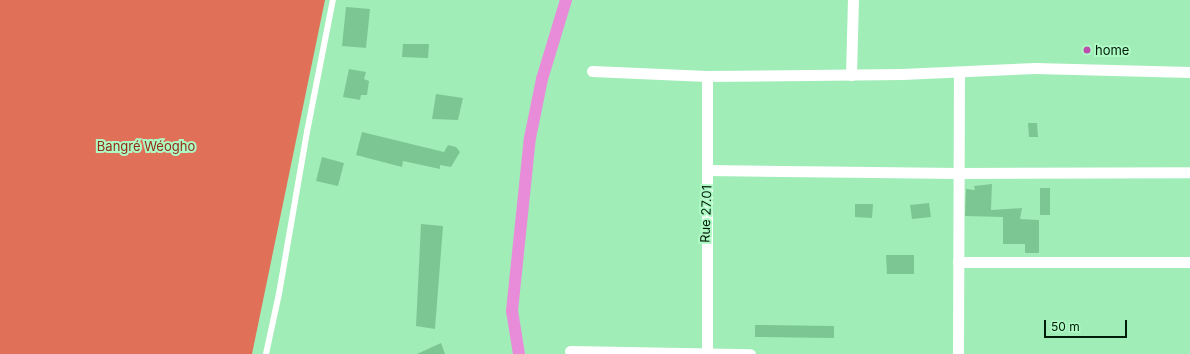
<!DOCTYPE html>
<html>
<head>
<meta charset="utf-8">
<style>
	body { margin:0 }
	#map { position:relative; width:1190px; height:354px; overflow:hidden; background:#a1edb8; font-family:Inter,sans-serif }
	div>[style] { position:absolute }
	.forest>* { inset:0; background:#e17058 }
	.canal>* { height:12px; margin:-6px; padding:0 6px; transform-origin:6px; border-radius:6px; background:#e88cd9 }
	.building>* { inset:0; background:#7cc693 }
	.lane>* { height:5.5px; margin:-2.75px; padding:0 2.75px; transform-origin:2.75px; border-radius:2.75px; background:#fff }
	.street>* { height:11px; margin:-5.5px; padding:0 5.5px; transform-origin:5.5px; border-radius:5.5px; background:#fff }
	.dots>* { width:11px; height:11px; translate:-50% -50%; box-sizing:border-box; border:2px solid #aefac4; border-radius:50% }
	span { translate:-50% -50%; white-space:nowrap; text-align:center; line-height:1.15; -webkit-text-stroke:4px #aefac4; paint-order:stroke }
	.poi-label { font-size:13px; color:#001c09 }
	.left { translate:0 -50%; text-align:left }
	.park-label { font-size:13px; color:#922c16 }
	.street-label { font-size:13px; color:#001c09 }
	.scale { position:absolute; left:1044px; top:320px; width:83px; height:18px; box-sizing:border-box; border:2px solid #001c09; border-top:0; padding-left:5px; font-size:12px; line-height:14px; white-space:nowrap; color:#001c09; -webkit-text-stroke:3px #aefac4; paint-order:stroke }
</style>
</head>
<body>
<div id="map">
	<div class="forest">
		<i style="clip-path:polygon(0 0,325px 0,252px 354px,0 354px)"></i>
	</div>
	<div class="canal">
		<i style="left:519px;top:354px;width:44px;rotate:-99.2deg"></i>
		<i style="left:512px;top:311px;width:174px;rotate:-84.1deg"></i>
		<i style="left:530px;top:138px;width:60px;rotate:-78.5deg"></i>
		<i style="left:542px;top:79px;width:83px;rotate:-73.1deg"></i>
	</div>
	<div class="building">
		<i style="clip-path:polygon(346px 7px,370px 9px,366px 48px,342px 46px)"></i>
		<i style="clip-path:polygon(403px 44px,429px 44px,428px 58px,402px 57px)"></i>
		<i style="clip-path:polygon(349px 69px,366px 72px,364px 79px,369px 81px,367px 95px,361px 95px,360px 100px,343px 97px)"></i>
		<i style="clip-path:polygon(436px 94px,463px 98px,458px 120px,432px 119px)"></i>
		<i style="clip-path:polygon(1028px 123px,1037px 123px,1038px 137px,1029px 137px)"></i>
		<i style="clip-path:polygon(362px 132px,444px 152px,448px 145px,456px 147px,460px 152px,451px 167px,440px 165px,440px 169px,403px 161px,402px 167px,356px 155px)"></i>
		<i style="clip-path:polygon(322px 157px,344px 163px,338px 186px,316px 181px)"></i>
		<i style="clip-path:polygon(992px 184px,991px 210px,1022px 208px,1020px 219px,1039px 220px,1039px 253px,1025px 253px,1025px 244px,1003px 244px,1003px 217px,965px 216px,966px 189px,975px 190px,974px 186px)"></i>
		<i style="clip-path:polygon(1040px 188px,1050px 188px,1050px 215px,1040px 215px)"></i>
		<i style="clip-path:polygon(929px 203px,931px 217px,912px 219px,910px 205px)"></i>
		<i style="clip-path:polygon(855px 204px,873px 204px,872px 218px,855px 217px)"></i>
		<i style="clip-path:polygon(421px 224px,443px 226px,435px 329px,416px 326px)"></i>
		<i style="clip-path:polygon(886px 255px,914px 255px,914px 274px,887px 274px)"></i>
		<i style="clip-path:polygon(755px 325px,834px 326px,834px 338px,755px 337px)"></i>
		<i style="clip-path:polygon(441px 343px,445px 354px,417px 354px)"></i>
	</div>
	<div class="lane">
		<i style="left:266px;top:354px;width:61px;rotate:-77.8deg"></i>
		<i style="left:279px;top:294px;width:164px;rotate:-80.2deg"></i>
		<i style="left:307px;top:132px;width:135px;rotate:-78.9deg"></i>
	</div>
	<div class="street">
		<i style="left:592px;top:71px;width:115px;rotate:2.5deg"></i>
		<i style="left:707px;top:76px;width:195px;rotate:-0.6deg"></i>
		<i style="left:902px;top:74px;width:133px;rotate:-2.6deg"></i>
		<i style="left:1035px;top:68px;width:155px;rotate:1.5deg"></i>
		<i style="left:851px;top:75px;width:75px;rotate:-88.5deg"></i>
		<i style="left:708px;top:170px;width:251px;rotate:0.7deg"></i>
		<i style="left:959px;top:173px;width:231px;rotate:-0.2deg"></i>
		<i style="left:958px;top:262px;width:232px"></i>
		<i style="left:570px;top:351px;width:180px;rotate:1deg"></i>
		<i style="left:707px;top:354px;width:278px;rotate:-90deg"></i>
		<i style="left:958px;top:354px;width:282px;rotate:-89.8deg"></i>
	</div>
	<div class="dots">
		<i style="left:1087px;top:50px;background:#bc4ead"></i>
	</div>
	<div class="poi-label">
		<span class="left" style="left:1095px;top:50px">home</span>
	</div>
	<div class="park-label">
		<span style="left:146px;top:146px">Bangré Wéogho</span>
	</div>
	<div class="street-label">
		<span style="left:706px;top:214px;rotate:-88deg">Rue 27.01</span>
	</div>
	<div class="scale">50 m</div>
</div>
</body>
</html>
